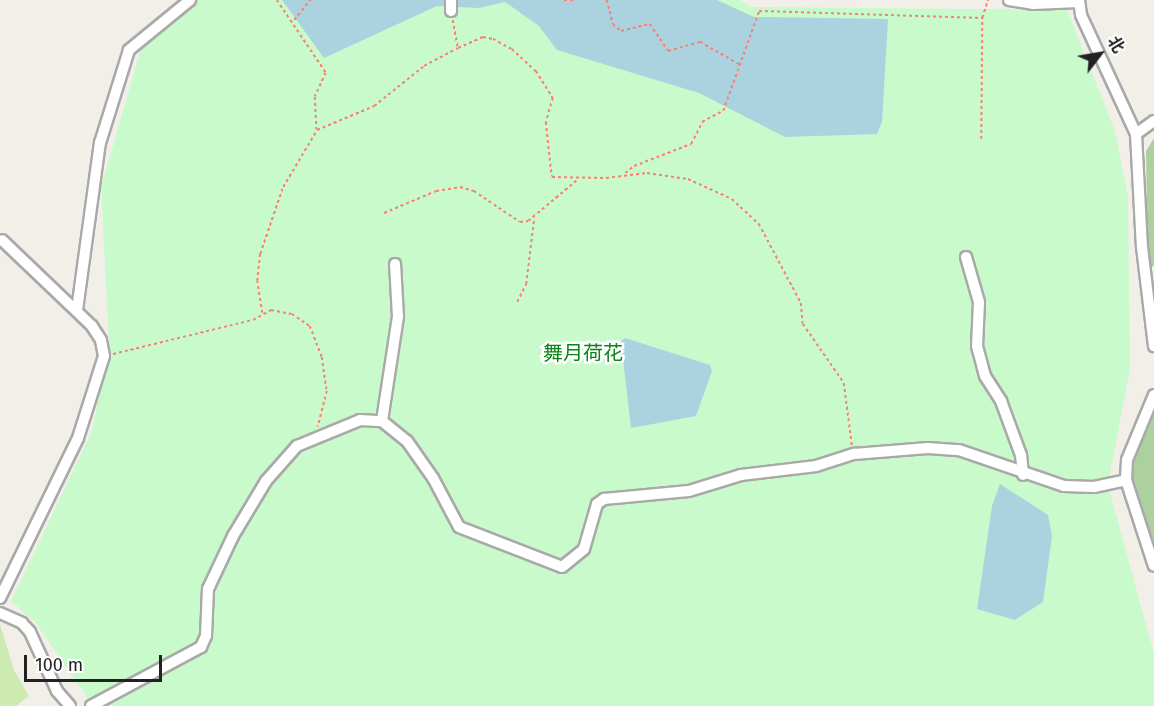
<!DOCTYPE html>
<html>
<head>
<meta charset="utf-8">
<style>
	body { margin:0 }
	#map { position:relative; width:1154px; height:706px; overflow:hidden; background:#f2efe9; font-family:"Fira Sans","Noto Sans SC",sans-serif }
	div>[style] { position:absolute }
	.grass>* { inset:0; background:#cdebb0 }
	.forest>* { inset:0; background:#add19e }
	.park>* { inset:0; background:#c8facc }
	.water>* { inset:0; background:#aad3df }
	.path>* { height:1.5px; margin-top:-0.75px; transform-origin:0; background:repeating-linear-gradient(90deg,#fa8072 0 3px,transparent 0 6px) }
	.roads { filter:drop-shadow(2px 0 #a9a9a9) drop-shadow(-2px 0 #a9a9a9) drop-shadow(0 2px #a9a9a9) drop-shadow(0 -2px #a9a9a9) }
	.minor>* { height:10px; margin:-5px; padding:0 5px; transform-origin:5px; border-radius:5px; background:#fff }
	span { translate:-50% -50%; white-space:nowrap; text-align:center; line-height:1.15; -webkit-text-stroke:5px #fff; paint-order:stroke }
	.park-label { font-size:20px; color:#0c8416 }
	.north { position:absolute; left:1070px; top:24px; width:60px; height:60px; -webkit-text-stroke:4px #fff; paint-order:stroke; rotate:59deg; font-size:16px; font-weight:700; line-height:24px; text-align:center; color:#222 }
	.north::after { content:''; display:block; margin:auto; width:21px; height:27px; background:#222; clip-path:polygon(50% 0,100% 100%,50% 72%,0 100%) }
	.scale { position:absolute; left:24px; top:655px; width:138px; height:27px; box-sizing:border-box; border:3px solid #222; border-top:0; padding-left:8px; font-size:18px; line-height:21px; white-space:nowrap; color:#222; -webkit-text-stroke:4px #fff; paint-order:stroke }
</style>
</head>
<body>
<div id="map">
	<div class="grass">
		<i style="clip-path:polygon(0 624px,14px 670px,29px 696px,16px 706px,0 706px)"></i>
	</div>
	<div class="forest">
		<i style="clip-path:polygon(1154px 138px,1154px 266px,1148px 267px,1146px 151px)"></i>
		<i style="clip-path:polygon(1154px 412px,1154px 543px,1129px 480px,1131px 460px)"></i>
	</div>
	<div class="park">
		<i style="clip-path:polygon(192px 0,740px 0,751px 7px,1067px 10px,1115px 131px,1128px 197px,1130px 368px,1108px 485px,1154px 654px,1154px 706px,93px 706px,35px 622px,11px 601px,92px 431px,109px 342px,101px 187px,142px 45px)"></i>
	</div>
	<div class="water">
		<i style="clip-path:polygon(282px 0,717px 0,754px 17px,888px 19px,882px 122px,877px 134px,785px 137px,699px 93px,557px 50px,539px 26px,505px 2px,479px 8px,437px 6px,324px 58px)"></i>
		<i style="clip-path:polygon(625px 338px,710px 365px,712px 371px,696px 416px,631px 428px,621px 341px)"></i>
		<i style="clip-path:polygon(1000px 484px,1048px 515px,1052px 536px,1043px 602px,1015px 620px,977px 609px,992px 506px)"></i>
	</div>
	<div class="path">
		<i style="left:277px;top:0;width:88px;rotate:56.1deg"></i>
		<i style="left:326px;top:73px;width:26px;rotate:115deg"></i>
		<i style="left:315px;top:97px;width:33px;rotate:87deg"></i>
		<i style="left:564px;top:0;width:12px"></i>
		<i style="left:607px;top:0;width:25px;rotate:76deg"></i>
		<i style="left:613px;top:24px;width:11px;rotate:41deg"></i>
		<i style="left:621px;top:31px;width:30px;rotate:-14deg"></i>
		<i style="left:650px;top:24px;width:32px;rotate:56deg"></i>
		<i style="left:668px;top:51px;width:33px;rotate:-16deg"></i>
		<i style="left:700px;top:42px;width:45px;rotate:29.4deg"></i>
		<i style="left:294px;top:20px;width:26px;rotate:-51deg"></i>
		<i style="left:453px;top:20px;width:28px;rotate:80deg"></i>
		<i style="left:981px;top:139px;width:121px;rotate:-89.5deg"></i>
		<i style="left:982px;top:18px;width:19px;rotate:-72deg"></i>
		<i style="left:625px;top:173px;width:11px;rotate:-38deg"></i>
		<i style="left:634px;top:166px;width:61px;rotate:-21.1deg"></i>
		<i style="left:691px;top:144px;width:25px;rotate:-63deg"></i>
		<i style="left:702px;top:122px;width:24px;rotate:-28deg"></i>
		<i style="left:723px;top:111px;width:106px;rotate:-70.2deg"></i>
		<i style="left:759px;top:11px;width:223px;rotate:1.8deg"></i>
		<i style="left:384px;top:213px;width:56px;rotate:-22.9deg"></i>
		<i style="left:436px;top:191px;width:24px;rotate:-9deg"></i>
		<i style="left:460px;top:187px;width:15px;rotate:16deg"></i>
		<i style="left:474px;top:191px;width:55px;rotate:34deg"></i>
		<i style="left:520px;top:222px;width:8px;rotate:-7deg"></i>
		<i style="left:528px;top:221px;width:64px;rotate:-39.9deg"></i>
		<i style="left:517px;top:302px;width:20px;rotate:-63deg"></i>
		<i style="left:526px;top:284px;width:66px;rotate:-83.1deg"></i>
		<i style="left:262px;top:313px;width:32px;rotate:-99deg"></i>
		<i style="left:257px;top:281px;width:27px;rotate:-84deg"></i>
		<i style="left:260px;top:254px;width:71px;rotate:-71.1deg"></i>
		<i style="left:283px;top:187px;width:66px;rotate:-59.2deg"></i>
		<i style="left:317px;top:130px;width:62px;rotate:-22.8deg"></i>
		<i style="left:374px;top:106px;width:64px;rotate:-38.7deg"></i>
		<i style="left:424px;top:66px;width:38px;rotate:-28deg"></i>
		<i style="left:458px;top:48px;width:27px;rotate:-24deg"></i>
		<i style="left:483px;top:37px;width:10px;rotate:11deg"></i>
		<i style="left:493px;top:39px;width:21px;rotate:28deg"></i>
		<i style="left:512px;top:49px;width:33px;rotate:43deg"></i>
		<i style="left:536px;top:71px;width:32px;rotate:58deg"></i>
		<i style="left:553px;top:98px;width:25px;rotate:106deg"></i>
		<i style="left:546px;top:122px;width:55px;rotate:83.8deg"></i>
		<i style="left:552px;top:177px;width:54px;rotate:1.1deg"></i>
		<i style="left:606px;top:178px;width:41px;rotate:-7deg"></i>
		<i style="left:647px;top:173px;width:41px;rotate:8.3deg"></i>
		<i style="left:688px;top:179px;width:48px;rotate:24.4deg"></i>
		<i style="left:732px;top:199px;width:37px;rotate:43deg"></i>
		<i style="left:759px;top:224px;width:89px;rotate:62deg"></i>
		<i style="left:801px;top:303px;width:21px;rotate:85deg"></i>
		<i style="left:803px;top:324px;width:72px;rotate:55.2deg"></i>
		<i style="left:844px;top:383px;width:63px;rotate:82.6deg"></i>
		<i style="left:113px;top:354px;width:144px;rotate:-13.7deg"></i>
		<i style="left:253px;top:320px;width:21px;rotate:-29deg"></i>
		<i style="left:271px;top:310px;width:21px;rotate:11deg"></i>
		<i style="left:292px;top:314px;width:22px;rotate:34deg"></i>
		<i style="left:310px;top:326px;width:33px;rotate:69deg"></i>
		<i style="left:322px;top:357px;width:34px;rotate:82deg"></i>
		<i style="left:327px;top:391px;width:37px;rotate:104deg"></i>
	</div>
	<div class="roads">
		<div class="minor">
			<i style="left:451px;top:0;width:11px;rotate:90deg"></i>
			<i style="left:1009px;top:0;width:24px;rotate:9deg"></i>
			<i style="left:1033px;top:4px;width:46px;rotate:-2.5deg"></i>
			<i style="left:1079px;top:0;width:15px;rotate:82deg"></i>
			<i style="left:1081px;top:15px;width:131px;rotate:65.2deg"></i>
			<i style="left:1136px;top:134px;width:113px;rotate:87deg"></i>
			<i style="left:1142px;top:247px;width:100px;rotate:83.1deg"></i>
			<i style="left:1136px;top:134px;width:22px;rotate:-36deg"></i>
			<i style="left:966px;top:257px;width:47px;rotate:73.9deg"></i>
			<i style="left:979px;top:302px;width:44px;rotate:92.6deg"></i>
			<i style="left:977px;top:346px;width:31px;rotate:75deg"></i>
			<i style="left:985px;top:376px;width:30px;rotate:57deg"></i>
			<i style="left:1001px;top:401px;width:58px;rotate:69.7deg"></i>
			<i style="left:1021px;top:455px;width:20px;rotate:84deg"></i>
			<i style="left:77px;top:310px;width:169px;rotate:-82.2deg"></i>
			<i style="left:100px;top:143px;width:97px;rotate:-72.7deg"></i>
			<i style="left:129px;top:50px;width:79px;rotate:-39.3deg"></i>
			<i style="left:1154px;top:395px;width:70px;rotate:112.6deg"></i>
			<i style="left:1127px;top:460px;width:20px;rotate:93deg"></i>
			<i style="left:1126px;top:480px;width:90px;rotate:72deg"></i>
			<i style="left:382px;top:421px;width:105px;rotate:-81.3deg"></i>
			<i style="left:398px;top:317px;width:53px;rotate:-93.2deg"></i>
			<i style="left:0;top:598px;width:178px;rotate:-64deg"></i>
			<i style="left:78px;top:438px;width:86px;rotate:-72.4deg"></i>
			<i style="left:104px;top:356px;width:16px;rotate:-101deg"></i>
			<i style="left:101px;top:340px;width:17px;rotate:-123deg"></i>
			<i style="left:92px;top:326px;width:124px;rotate:-136.3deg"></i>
			<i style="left:0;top:613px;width:24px;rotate:24deg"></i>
			<i style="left:22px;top:623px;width:12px;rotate:48deg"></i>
			<i style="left:30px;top:632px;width:65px;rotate:65.4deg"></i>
			<i style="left:57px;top:691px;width:20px;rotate:49deg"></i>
			<i style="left:91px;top:706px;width:125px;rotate:-28.2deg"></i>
			<i style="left:201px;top:647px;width:12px;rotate:-66deg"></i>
			<i style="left:206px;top:636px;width:47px;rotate:-87.6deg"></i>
			<i style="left:208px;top:589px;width:59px;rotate:-64.7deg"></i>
			<i style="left:233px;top:536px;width:64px;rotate:-59deg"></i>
			<i style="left:266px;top:481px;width:47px;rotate:-48.5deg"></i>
			<i style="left:297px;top:446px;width:68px;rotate:-22.4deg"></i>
			<i style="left:360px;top:420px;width:22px;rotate:3deg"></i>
			<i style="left:382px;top:421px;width:32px;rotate:39deg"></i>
			<i style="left:407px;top:441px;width:45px;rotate:54.9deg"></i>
			<i style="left:433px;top:478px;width:55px;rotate:62deg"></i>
			<i style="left:459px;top:527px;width:110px;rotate:21.2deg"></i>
			<i style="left:562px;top:567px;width:28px;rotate:-39deg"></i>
			<i style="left:584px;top:549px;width:47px;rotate:-73.9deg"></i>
			<i style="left:597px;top:504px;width:9px;rotate:-36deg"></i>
			<i style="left:604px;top:499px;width:85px;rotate:-5.4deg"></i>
			<i style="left:689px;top:491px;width:54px;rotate:-17.1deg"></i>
			<i style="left:741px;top:475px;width:76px;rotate:-6.8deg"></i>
			<i style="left:816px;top:466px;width:40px;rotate:-18deg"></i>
			<i style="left:854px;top:454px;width:74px;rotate:-4.6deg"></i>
			<i style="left:928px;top:448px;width:31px;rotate:4deg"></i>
			<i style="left:959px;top:450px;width:111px;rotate:18.9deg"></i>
			<i style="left:1064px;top:486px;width:30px;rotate:2deg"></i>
			<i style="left:1094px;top:487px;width:33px;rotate:-12deg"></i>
		</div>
	</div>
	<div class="park-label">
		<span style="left:583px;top:353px">舞月荷花</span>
	</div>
	<div class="north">北</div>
	<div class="scale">100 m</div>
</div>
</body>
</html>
